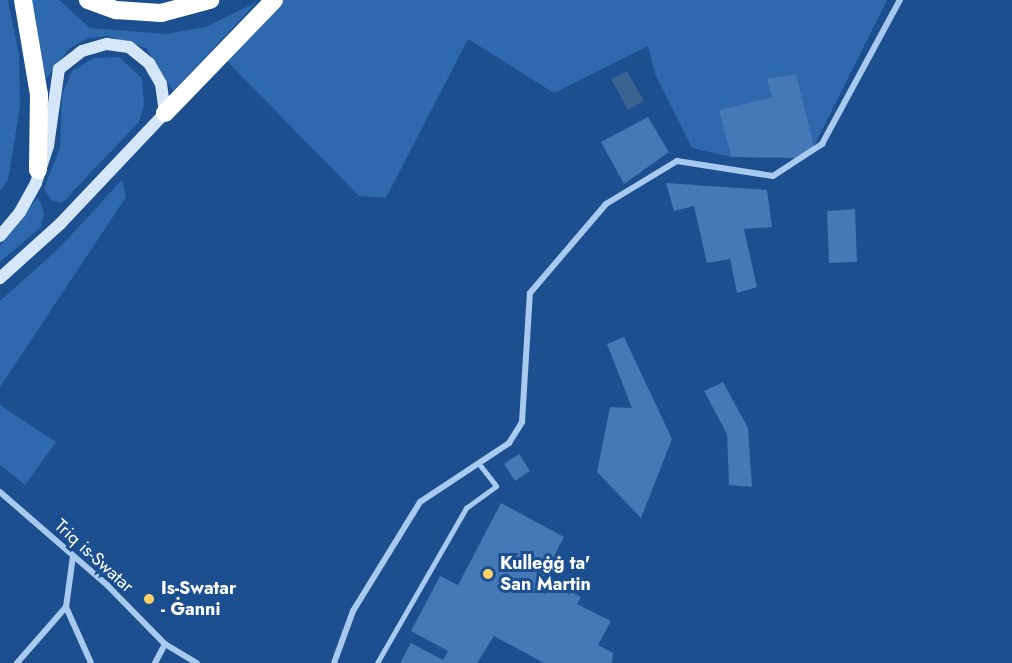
<!DOCTYPE html>
<html>
<head>
<meta charset="utf-8">
<style>
	body { margin:0 }
	#map { position:relative; width:1012px; height:663px; overflow:hidden; background:#1b4f8f; font-family:Jost,sans-serif }
	div>[style] { position:absolute }
	.green>* { inset:0; background:#2e69ad }
	.water>* { inset:0; background:#3c6290 }
	.building>* { inset:0; background:#4478b7 }
	.lane>* { height:4.5px; margin:-2.25px; padding:0 2.25px; transform-origin:2.25px; border-radius:2.25px; background:#a9c9ee }
	.street>* { height:6px; margin:-3px; padding:0 3px; transform-origin:3px; border-radius:3px; background:#a9c9ee }
	.secondary>* { height:12px; margin:-6px; padding:0 6px; transform-origin:6px; border-radius:6px; background:#d6e6fa }
	.highway>* { height:18px; margin:-9px; padding:0 9px; transform-origin:9px; border-radius:9px; background:#fff }
	.dots>* { width:16px; height:16px; translate:-50% -50%; box-sizing:border-box; border:3px solid #1b4f8f; border-radius:50% }
	span { translate:-50% -50%; white-space:nowrap; text-align:center; line-height:1.15; -webkit-text-stroke:6px #1b4f8f; paint-order:stroke }
	.street-label { font-size:18px; color:#fff }
	.poi-label { font-size:18px; color:#fff; font-weight:700 }
	.left { translate:0 -50%; text-align:left }
</style>
</head>
<body>
<div id="map">
	<div class="green">
		<i style="clip-path:polygon(0 0,8px 0,19px 55px,20px 107px,8px 180px,0 191px)"></i>
		<i style="clip-path:polygon(30px 0,59px 0,90px 28px,166px 34px,206px 27px,257px 2px,173px 91px,146px 48px,108px 36px,89px 38px,70px 48px,46px 79px)"></i>
		<i style="clip-path:polygon(284px 0,887px 0,814px 146px,795px 74px,768px 80px,772px 97px,719px 110px,731px 157px,692px 148px,655px 74px,648px 46px,554px 93px,468px 39px,386px 198px,359px 196px,224px 58px)"></i>
		<i style="clip-path:polygon(119px 57px,142px 78px,144px 105px,139px 122px,62px 203px,51px 200px,44px 188px,60px 147px,62px 95px,72px 71px,93px 58px)"></i>
		<i style="clip-path:polygon(122px 180px,126px 197px,0 387px,0 301px,59px 248px)"></i>
		<i style="clip-path:polygon(38px 197px,44px 213px,41px 227px,0 262px,0 246px)"></i>
		<i style="clip-path:polygon(0 405px,56px 442px,25px 485px,0 465px)"></i>
	</div>
	<div class="water">
		<i style="clip-path:polygon(627px 71px,644px 101px,628px 110px,611px 79px)"></i>
	</div>
	<div class="building">
		<i style="clip-path:polygon(796px 74px,814px 146px,798px 158px,731px 157px,719px 110px,772px 97px,767px 79px)"></i>
		<i style="clip-path:polygon(648px 117px,669px 152px,624px 184px,601px 142px)"></i>
		<i style="clip-path:polygon(666px 183px,767px 190px,772px 227px,744px 229px,757px 287px,737px 293px,730px 259px,707px 263px,694px 206px,674px 211px)"></i>
		<i style="clip-path:polygon(855px 209px,857px 262px,829px 263px,827px 211px)"></i>
		<i style="clip-path:polygon(624px 337px,672px 439px,641px 518px,597px 472px,610px 407px,632px 408px,607px 344px)"></i>
		<i style="clip-path:polygon(723px 382px,748px 428px,752px 487px,729px 485px,727px 434px,704px 391px)"></i>
		<i style="clip-path:polygon(519px 454px,530px 471px,515px 481px,504px 464px)"></i>
		<i style="clip-path:polygon(501px 503px,564px 537px,543px 577px,581px 597px,577px 604px,611px 621px,598px 645px,613px 653px,612px 663px,544px 663px,494px 636px,477px 663px,400px 663px,411px 643px,443px 660px,448px 651px,411px 631px,440px 576px,458px 585px)"></i>
	</div>
	<div class="lane">
		<i style="left:377px;top:663px;width:179px;rotate:-60.1deg"></i>
		<i style="left:466px;top:508px;width:37px;rotate:-36deg"></i>
		<i style="left:496px;top:486px;width:28px;rotate:-128deg"></i>
	</div>
	<div class="street">
		<i style="left:0;top:492px;width:143px;rotate:41deg"></i>
		<i style="left:108px;top:586px;width:81px;rotate:45.5deg"></i>
		<i style="left:165px;top:644px;width:37px;rotate:31deg"></i>
		<i style="left:73px;top:556px;width:51px;rotate:97.8deg"></i>
		<i style="left:66px;top:607px;width:61px;rotate:65.9deg"></i>
		<i style="left:17px;top:663px;width:74px;rotate:-48.8deg"></i>
		<i style="left:155px;top:663px;width:21px;rotate:-62deg"></i>
		<i style="left:334px;top:663px;width:55px;rotate:-69.9deg"></i>
		<i style="left:353px;top:611px;width:128px;rotate:-58.4deg"></i>
		<i style="left:420px;top:502px;width:107px;rotate:-33.5deg"></i>
		<i style="left:509px;top:443px;width:25px;rotate:-58deg"></i>
		<i style="left:522px;top:422px;width:129px;rotate:-86.5deg"></i>
		<i style="left:530px;top:293px;width:117px;rotate:-49.5deg"></i>
		<i style="left:606px;top:204px;width:83px;rotate:-31.2deg"></i>
		<i style="left:677px;top:161px;width:97px;rotate:8.9deg"></i>
		<i style="left:773px;top:176px;width:59px;rotate:-33.1deg"></i>
		<i style="left:822px;top:144px;width:164px;rotate:-61.6deg"></i>
	</div>
	<div class="secondary">
		<i style="left:0;top:236px;width:31px;rotate:-50deg"></i>
		<i style="left:20px;top:212px;width:33px;rotate:-61deg"></i>
		<i style="left:36px;top:183px;width:39px;rotate:-72deg"></i>
		<i style="left:48px;top:146px;width:78px;rotate:-81.9deg"></i>
		<i style="left:59px;top:69px;width:29px;rotate:-38deg"></i>
		<i style="left:82px;top:51px;width:26px;rotate:-16deg"></i>
		<i style="left:107px;top:44px;width:22px;rotate:8deg"></i>
		<i style="left:129px;top:47px;width:26px;rotate:39deg"></i>
		<i style="left:149px;top:63px;width:24px;rotate:60deg"></i>
		<i style="left:161px;top:84px;width:29px;rotate:82deg"></i>
		<i style="left:165px;top:113px;width:153px;rotate:133.4deg"></i>
		<i style="left:60px;top:224px;width:81px;rotate:138deg"></i>
	</div>
	<div class="highway">
		<i style="left:23px;top:0;width:96px;rotate:80.4deg"></i>
		<i style="left:39px;top:95px;width:75px;rotate:90.8deg"></i>
		<i style="left:88px;top:0;width:30px;rotate:20deg"></i>
		<i style="left:116px;top:10px;width:45px;rotate:3.8deg"></i>
		<i style="left:161px;top:13px;width:51px;rotate:-14.9deg"></i>
		<i style="left:165px;top:113px;width:157px;rotate:-46deg"></i>
	</div>
	<div class="dots">
		<i style="left:488px;top:574px;background:#ffd166"></i>
		<i style="left:149px;top:599px;background:#ffd166"></i>
	</div>
	<div class="street-label">
		<span style="left:94px;top:556px;rotate:42deg">Triq is-Swatar</span>
	</div>
	<div class="poi-label">
		<span class="left" style="left:500px;top:574px">Kulleġġ ta'<br>San Martin</span>
		<span class="left" style="left:161px;top:599px">Is-Swatar<br>- Ġanni</span>
	</div>
</div>
</body>
</html>
